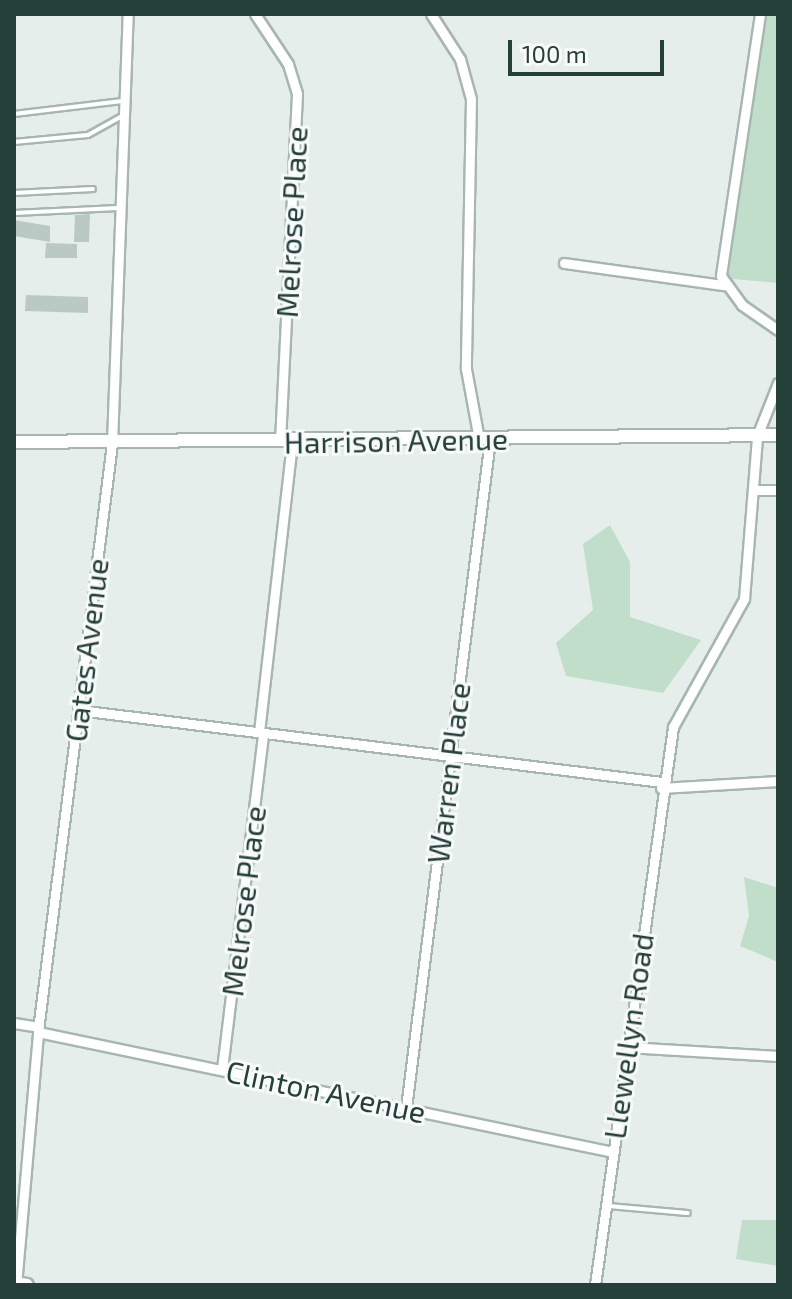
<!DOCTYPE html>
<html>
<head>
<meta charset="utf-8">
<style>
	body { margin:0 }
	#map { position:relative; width:792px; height:1299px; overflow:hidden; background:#e6eeeb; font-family:"Exo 2",sans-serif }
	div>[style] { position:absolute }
	.green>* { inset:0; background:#c0dec9 }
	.building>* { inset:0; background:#bbc9c4 }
	.roads { filter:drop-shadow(2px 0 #a8b6b2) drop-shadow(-2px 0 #a8b6b2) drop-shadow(0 2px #a8b6b2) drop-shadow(0 -2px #a8b6b2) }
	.lane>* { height:4px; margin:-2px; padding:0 2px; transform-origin:2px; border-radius:2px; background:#fff }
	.street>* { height:9px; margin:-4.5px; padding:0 4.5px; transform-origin:4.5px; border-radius:4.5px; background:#fff }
	.secondary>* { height:12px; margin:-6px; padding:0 6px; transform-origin:6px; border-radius:6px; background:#fff }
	span { translate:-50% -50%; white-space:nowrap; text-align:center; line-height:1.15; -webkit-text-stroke:6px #f7faf9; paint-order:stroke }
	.street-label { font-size:30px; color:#253f39 }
	.frame { position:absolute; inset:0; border:16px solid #253f39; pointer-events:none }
	.scale { position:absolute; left:508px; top:40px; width:156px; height:36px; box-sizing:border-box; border:4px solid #253f39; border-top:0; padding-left:10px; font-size:24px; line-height:28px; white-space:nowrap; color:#253f39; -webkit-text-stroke:6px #f7faf9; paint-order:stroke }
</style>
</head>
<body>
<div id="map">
	<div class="green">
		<i style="clip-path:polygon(758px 14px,778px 14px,778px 283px,722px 278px)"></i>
		<i style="clip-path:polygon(610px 525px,630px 562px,630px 617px,701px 640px,663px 693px,566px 676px,556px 643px,593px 610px,583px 544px)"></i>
		<i style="clip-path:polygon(744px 877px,778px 888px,778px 962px,740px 946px,749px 916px)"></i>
		<i style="clip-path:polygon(742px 1220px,778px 1220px,778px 1266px,736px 1259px)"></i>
	</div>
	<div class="building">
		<i style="clip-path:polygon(90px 214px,89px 242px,74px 242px,75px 215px)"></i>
		<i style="clip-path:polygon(14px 220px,50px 226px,50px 242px,14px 236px)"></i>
		<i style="clip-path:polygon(46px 243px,77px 244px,77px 258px,45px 258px)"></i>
		<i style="clip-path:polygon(26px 295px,88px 297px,88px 313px,25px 311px)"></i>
	</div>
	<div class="roads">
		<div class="lane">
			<i style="left:14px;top:114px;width:109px;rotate:-6.9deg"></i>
			<i style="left:14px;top:142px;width:74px;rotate:-5.4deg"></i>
			<i style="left:88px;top:135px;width:39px;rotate:-29deg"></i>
			<i style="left:14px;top:193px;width:79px;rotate:-2.9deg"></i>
			<i style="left:14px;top:213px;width:104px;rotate:-2.8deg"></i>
			<i style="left:608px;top:1206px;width:80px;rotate:5deg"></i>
		</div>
		<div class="street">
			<i style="left:255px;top:14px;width:60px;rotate:56.6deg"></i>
			<i style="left:288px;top:64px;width:31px;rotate:73deg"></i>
			<i style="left:297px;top:94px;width:347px;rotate:92.8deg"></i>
			<i style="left:431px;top:14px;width:54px;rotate:57.2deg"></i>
			<i style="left:460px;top:59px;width:41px;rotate:74.6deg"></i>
			<i style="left:471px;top:99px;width:270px;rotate:91.1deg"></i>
			<i style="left:466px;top:369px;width:71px;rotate:79.5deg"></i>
			<i style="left:760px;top:14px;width:265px;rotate:98.5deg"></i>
			<i style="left:721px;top:276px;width:36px;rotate:54deg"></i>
			<i style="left:742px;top:305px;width:44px;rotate:34.8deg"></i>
			<i style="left:564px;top:263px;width:161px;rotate:7.9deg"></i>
			<i style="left:753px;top:490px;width:25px"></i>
			<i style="left:78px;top:710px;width:588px;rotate:7.03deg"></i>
			<i style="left:259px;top:732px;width:293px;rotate:-83.5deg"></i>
			<i style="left:661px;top:788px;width:117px;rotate:-3.4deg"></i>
			<i style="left:14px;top:1023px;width:25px;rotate:9deg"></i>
			<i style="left:38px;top:1032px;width:587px;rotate:11.79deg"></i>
			<i style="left:627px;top:1047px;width:151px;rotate:3.4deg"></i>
			<i style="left:222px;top:1069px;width:338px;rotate:-83deg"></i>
			<i style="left:406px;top:1108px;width:674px;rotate:-82.84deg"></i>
			<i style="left:16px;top:1285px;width:264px;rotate:-85deg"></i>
			<i style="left:39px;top:1022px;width:584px;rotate:-82.81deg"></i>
			<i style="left:112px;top:443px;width:429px;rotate:-87.9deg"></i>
			<i style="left:595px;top:1285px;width:563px;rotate:-82.04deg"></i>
			<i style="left:673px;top:727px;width:146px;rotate:-61deg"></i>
			<i style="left:744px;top:599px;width:164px;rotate:-85.4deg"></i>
			<i style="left:757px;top:436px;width:57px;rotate:-68.4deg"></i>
		</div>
		<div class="secondary">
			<i style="left:14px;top:442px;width:764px;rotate:-0.52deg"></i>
			<i style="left:14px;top:1283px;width:13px;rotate:9deg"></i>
		</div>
	</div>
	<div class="street-label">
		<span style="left:291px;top:222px;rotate:-87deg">Melrose Place</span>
		<span style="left:396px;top:440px;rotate:-1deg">Harrison Avenue</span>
		<span style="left:86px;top:650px;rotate:-83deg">Gates Avenue</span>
		<span style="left:448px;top:773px;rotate:-83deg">Warren Place</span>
		<span style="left:243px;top:901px;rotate:-83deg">Melrose Place</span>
		<span style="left:628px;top:1036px;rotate:-82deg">Llewellyn Road</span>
		<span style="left:326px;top:1091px;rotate:12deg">Clinton Avenue</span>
	</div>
	<div class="frame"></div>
	<div class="scale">100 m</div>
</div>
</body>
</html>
